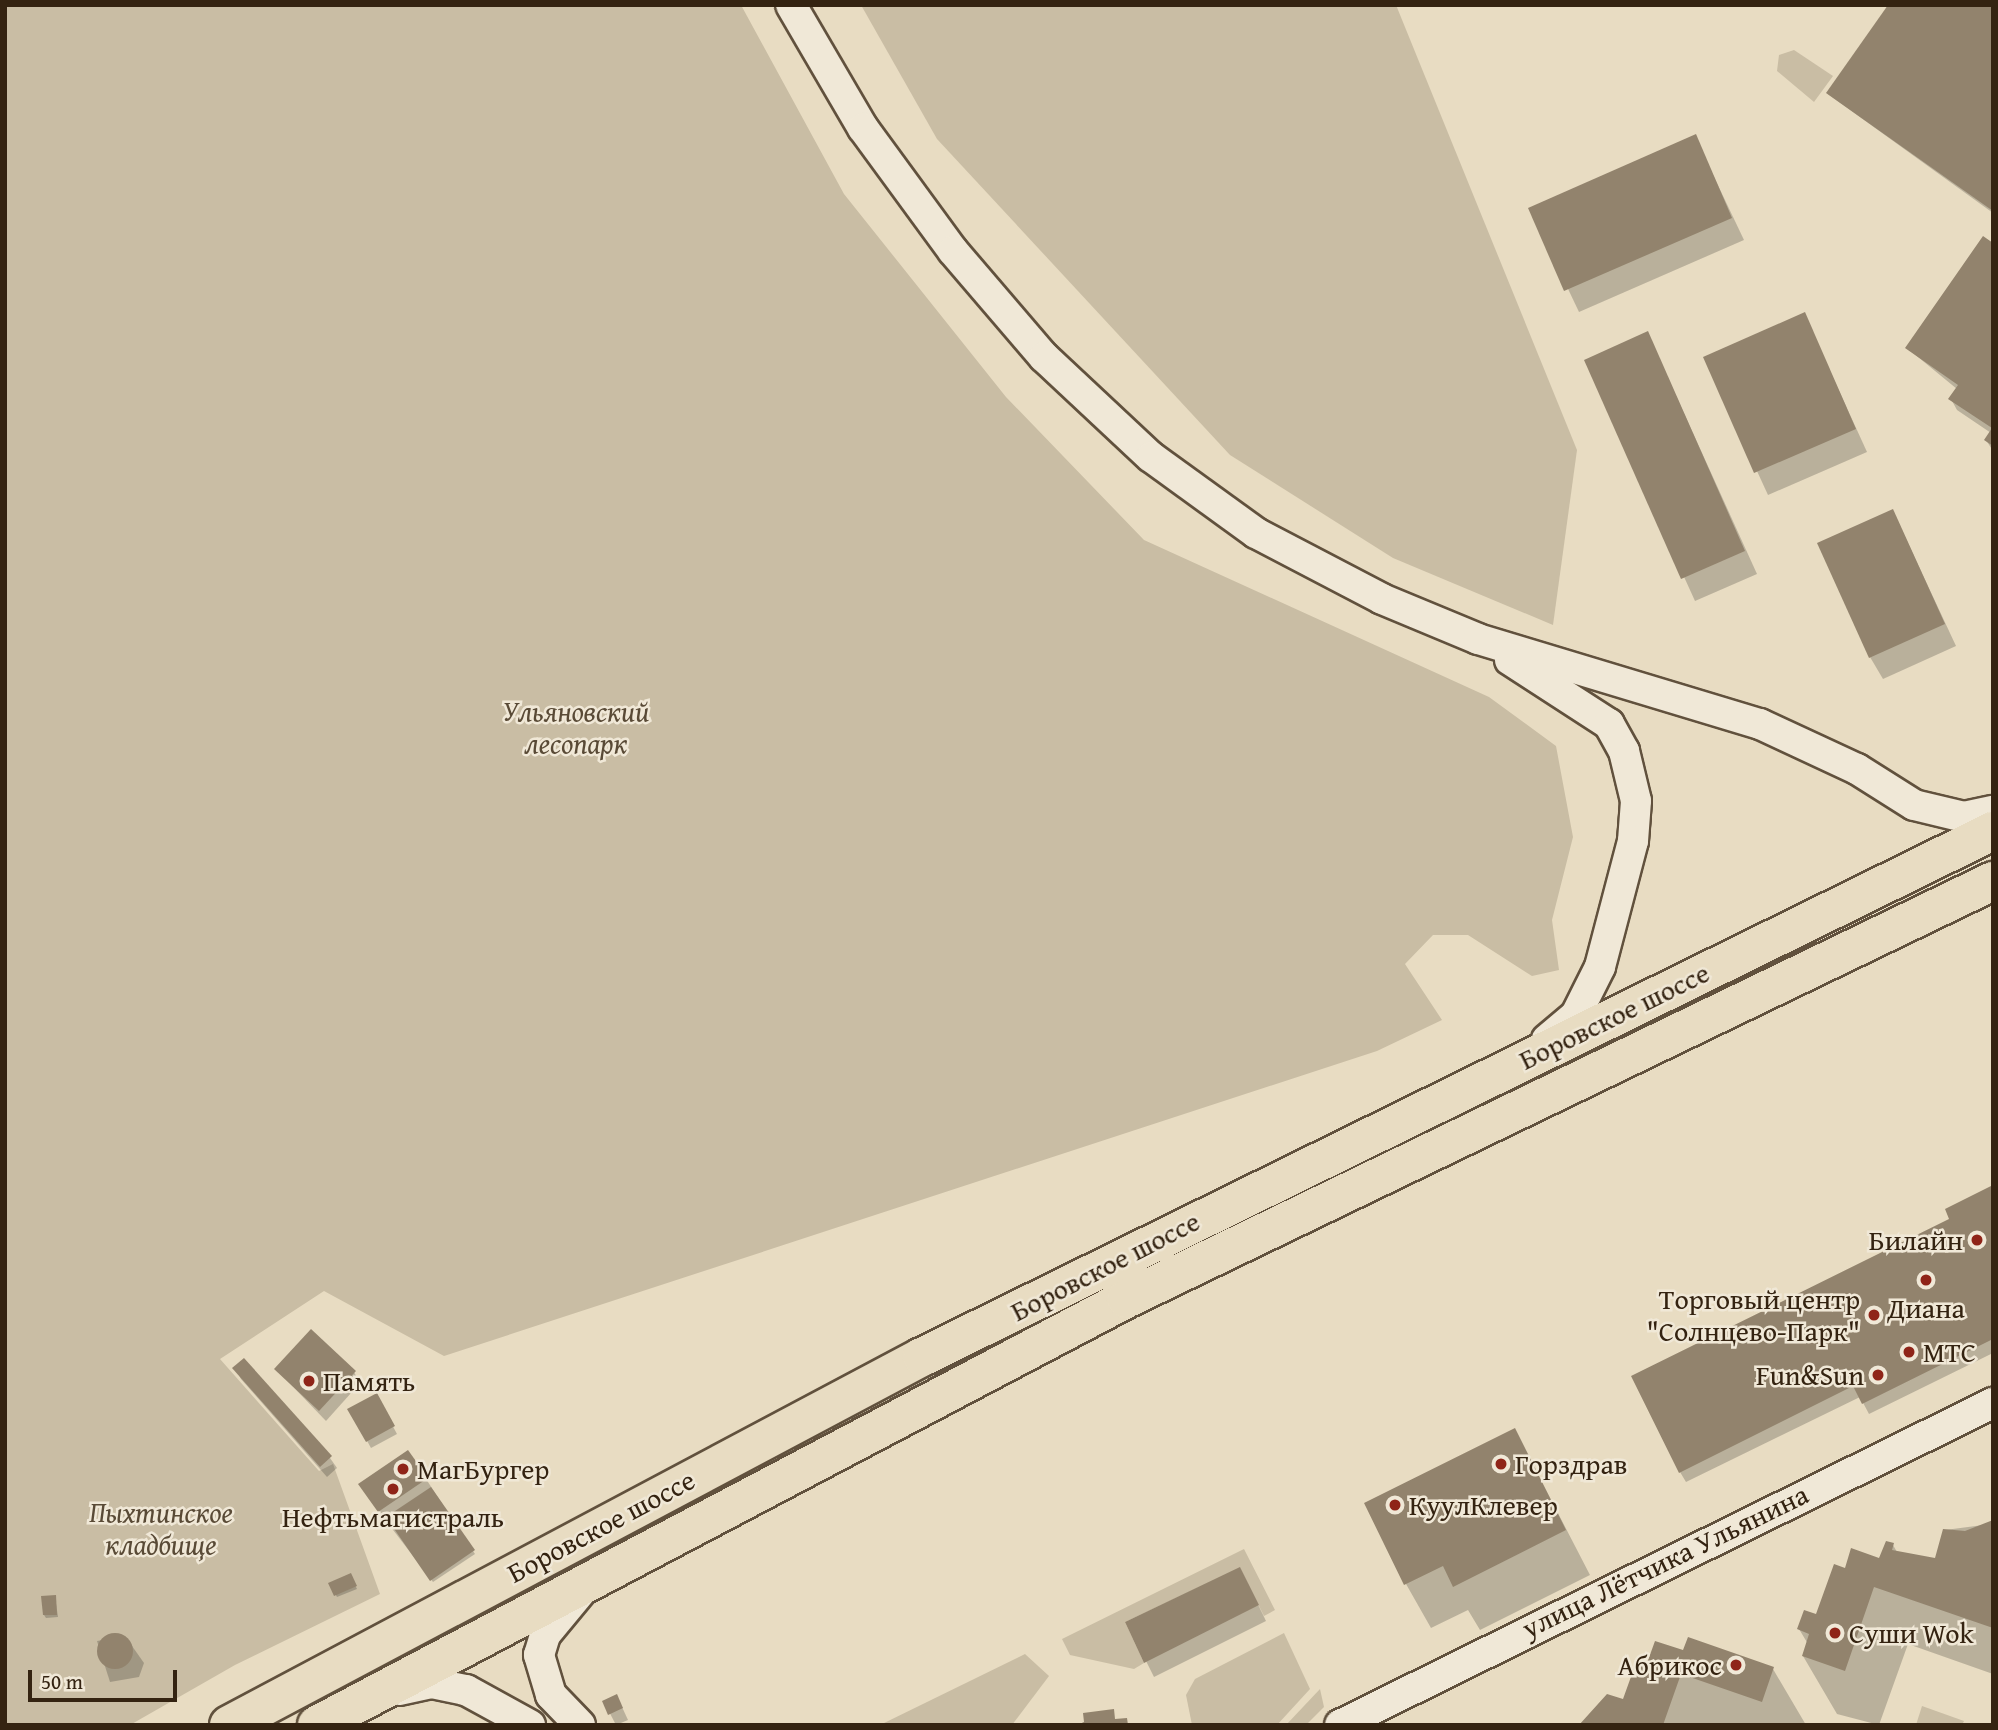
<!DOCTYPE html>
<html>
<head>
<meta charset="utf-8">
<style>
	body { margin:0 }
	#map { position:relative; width:1998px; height:1730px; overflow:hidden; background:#e8dcc2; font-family:"Gentium Book Plus",serif }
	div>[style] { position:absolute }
	.green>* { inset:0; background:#c9bda4 }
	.shadow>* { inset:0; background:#0003 }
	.building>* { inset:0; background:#92836d }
	.round { border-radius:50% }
	.roads { filter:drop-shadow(2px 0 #61513d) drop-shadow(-2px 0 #61513d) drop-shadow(0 2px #61513d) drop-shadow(0 -2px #61513d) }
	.minor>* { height:30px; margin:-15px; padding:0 15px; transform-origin:15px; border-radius:15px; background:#f0e8d7 }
	.major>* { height:38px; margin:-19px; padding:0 19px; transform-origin:19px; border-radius:19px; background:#e8dcc2 }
	.dots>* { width:19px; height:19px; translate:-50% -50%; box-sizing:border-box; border:4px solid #f0e8d7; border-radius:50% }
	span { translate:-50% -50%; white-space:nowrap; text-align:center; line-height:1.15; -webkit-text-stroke:5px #f0e8d7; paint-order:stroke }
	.park-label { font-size:28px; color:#594a36; font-style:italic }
	.street-label { font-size:28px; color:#342311 }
	.poi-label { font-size:28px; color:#342311 }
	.right { translate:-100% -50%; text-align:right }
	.left { translate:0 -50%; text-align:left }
	.frame { position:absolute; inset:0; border:7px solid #342311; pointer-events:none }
	.scale { position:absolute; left:28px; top:1670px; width:149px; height:32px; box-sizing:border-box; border:4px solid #342311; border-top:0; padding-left:9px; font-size:21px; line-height:24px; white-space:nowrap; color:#342311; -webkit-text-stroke:5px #f0e8d7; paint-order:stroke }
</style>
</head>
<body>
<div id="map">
	<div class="green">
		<i style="clip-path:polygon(5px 5px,741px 5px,844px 194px,1006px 397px,1144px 540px,1489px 697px,1556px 746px,1573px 837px,1552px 920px,1559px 970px,1532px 976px,1468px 935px,1433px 935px,1405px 964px,1442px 1020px,1377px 1051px,444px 1356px,324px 1291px,220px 1359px,319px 1471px,333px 1464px,380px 1594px,235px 1665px,130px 1725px,5px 1725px)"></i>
		<i style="clip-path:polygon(861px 5px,1396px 5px,1577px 450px,1553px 625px,1393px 558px,1230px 455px,937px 139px)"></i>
		<i style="clip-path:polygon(1794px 50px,1833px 76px,1814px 102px,1777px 71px,1779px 55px)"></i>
		<i style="clip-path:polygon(1244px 1549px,1275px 1610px,1264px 1616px,1240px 1568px,1125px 1622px,1144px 1663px,1134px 1669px,1070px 1655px,1062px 1639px)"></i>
		<i style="clip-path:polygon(1284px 1633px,1310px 1689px,1277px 1725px,1192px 1725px,1186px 1695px,1195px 1679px)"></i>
		<i style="clip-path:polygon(1025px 1654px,1049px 1676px,1012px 1725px,880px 1725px)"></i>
		<i style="clip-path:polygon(1320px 1689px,1324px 1707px,1306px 1725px,1286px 1725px)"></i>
		<i style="clip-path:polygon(1922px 1706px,1964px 1721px,1962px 1725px,1916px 1725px)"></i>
	</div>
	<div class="shadow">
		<i style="clip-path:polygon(1993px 5px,1993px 213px,1828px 94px)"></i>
		<i style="clip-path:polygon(1695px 137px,1744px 240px,1579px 312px,1530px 209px)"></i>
		<i style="clip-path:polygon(1993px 245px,1993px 451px,1986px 440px,1991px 433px,1957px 410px,1951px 399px,1957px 389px,1907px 348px)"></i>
		<i style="clip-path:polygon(1804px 314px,1867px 452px,1768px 495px,1705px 358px)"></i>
		<i style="clip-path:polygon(1648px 334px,1757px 574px,1695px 601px,1586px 361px)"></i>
		<i style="clip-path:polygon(1893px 511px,1956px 646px,1883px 679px,1870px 657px)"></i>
		<i style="clip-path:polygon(1993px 1187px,1993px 1353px,1869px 1414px,1860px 1397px,1686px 1482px,1680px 1472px)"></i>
		<i style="clip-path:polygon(244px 1360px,330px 1458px,337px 1468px,327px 1477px,241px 1379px,235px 1368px)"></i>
		<i style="clip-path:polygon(276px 1369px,354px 1372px,360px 1383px,326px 1421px)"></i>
		<i style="clip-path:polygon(376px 1395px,397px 1434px,371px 1448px,350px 1410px)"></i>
		<i style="clip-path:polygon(1515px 1430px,1590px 1575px,1480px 1630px,1468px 1610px,1431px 1628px,1406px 1584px)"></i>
		<i style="clip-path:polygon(426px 1479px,475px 1554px,433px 1582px,367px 1496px)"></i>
		<i style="clip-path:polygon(1991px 1524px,1993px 1674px,1908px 1644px,1879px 1725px,1837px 1714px,1803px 1656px,1808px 1644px,1799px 1629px,1817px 1616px,1846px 1570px,1880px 1560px,1893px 1545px,1897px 1552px,1936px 1560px,1945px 1530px)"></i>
		<i style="clip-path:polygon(350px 1575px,357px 1589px,337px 1597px,330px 1584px)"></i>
		<i style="clip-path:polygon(1248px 1584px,1266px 1621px,1154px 1677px,1127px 1623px)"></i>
		<i style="clip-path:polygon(55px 1597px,58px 1617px,46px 1618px,44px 1615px)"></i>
		<i style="clip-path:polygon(125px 1636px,144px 1663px,139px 1677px,110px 1682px,97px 1641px)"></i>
		<i style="clip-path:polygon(1684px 1652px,1773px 1669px,1806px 1725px,1581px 1725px,1624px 1701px,1648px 1666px)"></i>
		<i style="clip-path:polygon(604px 1702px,622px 1707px,628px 1720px,616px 1725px)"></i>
	</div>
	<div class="building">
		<i style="clip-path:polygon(1888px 5px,1993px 5px,1993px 211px,1826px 93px)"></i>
		<i style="clip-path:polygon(1696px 134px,1732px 218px,1564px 291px,1528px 208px)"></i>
		<i style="clip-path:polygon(1983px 236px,1993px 243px,1993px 446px,1984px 440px,1992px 428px,1948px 399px,1958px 385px,1905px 348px)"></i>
		<i style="clip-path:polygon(1805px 312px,1856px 429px,1754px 473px,1703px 357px)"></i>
		<i style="clip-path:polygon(1648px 331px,1745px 551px,1681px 579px,1584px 360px)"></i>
		<i style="clip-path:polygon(1893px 509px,1945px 624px,1869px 658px,1817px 543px)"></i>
		<i style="clip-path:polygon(1993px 1185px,1993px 1339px,1862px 1404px,1853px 1386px,1679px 1473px,1631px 1376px,1949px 1219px,1945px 1209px)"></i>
		<i style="clip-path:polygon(311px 1329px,356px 1371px,319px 1411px,274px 1369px)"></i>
		<i style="clip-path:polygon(244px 1358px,332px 1456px,320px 1467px,232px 1368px)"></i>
		<i style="clip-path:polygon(377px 1393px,395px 1426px,366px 1442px,347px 1409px)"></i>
		<i style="clip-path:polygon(1515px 1428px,1566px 1530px,1453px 1587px,1443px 1566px,1404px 1585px,1364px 1503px)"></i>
		<i style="clip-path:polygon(408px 1450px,428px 1478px,378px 1512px,358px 1484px)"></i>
		<i style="clip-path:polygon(431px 1487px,475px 1550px,430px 1581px,386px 1517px)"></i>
		<i style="clip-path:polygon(1993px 1520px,1993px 1628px,1874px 1587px,1845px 1671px,1802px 1656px,1809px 1634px,1797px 1629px,1804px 1610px,1816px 1614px,1834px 1564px,1845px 1568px,1851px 1548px,1879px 1558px,1886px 1541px,1894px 1543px,1892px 1550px,1935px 1558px,1943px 1529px,1965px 1531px)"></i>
		<i style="clip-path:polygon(1240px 1567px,1259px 1605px,1144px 1663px,1125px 1622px)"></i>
		<i style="clip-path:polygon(351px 1573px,357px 1586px,334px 1596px,328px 1583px)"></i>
		<i style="clip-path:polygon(56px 1595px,57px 1615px,43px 1615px,41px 1596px)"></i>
		<i class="round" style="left:97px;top:1633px;width:36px;height:36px"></i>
		<i style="clip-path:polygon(1688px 1637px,1774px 1667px,1762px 1702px,1681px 1674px,1663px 1725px,1579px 1725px,1607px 1694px,1623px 1699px,1637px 1660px,1647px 1663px,1655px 1641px,1683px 1650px)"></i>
		<i style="clip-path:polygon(617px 1694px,623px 1708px,608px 1715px,602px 1701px)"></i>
		<i style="clip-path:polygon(1114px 1709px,1115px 1719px,1127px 1718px,1128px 1725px,1077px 1725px,1084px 1722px,1083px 1713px)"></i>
	</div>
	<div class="roads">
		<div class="minor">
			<i style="left:791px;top:5px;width:143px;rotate:59.7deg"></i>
			<i style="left:863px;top:128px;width:152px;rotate:53.8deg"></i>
			<i style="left:953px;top:251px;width:140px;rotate:49.4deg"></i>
			<i style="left:1044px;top:357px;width:146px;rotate:43.1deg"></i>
			<i style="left:1151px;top:457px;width:130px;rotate:35.9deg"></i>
			<i style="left:1256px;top:533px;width:142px;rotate:27.6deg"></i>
			<i style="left:1382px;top:599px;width:104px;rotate:22.6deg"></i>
			<i style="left:1478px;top:639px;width:295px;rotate:16.8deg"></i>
			<i style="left:1760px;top:724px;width:107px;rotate:24.9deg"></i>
			<i style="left:1857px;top:769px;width:67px;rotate:32.3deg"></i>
			<i style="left:1914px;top:805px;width:51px;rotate:13.5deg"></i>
			<i style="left:1964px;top:817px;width:30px;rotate:-12deg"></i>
			<i style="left:1510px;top:660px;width:118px;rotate:32.9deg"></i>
			<i style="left:1609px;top:724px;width:31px;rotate:61deg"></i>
			<i style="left:1624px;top:751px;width:51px;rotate:76.5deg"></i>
			<i style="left:1636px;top:801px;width:40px;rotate:94.3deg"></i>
			<i style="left:1633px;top:841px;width:130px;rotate:104.7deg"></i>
			<i style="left:1600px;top:967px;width:54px;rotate:116.6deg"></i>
			<i style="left:1576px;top:1015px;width:38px;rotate:140deg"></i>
			<i style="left:399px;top:1690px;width:34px;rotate:-12deg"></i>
			<i style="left:432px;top:1683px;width:35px;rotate:12deg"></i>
			<i style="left:466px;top:1690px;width:73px;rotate:28.7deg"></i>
			<i style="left:580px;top:1725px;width:42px;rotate:-134deg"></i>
			<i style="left:551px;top:1695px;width:42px;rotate:-106.7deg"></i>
			<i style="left:539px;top:1655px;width:21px;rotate:-73deg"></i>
			<i style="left:545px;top:1635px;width:60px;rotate:-50.4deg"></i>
			<i style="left:1340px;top:1725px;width:728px;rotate:-26.25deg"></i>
		</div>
		<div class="major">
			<i style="left:229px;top:1725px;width:785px;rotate:-27.97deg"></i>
			<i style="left:922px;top:1357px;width:1193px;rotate:-26.16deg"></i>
			<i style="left:317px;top:1725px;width:914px;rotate:-27.77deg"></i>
			<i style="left:1126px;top:1299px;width:963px;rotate:-25.74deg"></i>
		</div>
	</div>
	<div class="dots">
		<i style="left:1977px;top:1240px;background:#8f2418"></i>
		<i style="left:1926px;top:1280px;background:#8f2418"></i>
		<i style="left:1874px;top:1315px;background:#8f2418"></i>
		<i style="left:1909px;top:1352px;background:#8f2418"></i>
		<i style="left:1878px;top:1375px;background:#8f2418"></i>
		<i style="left:309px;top:1381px;background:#8f2418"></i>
		<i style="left:1501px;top:1464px;background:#8f2418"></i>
		<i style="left:403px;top:1469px;background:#8f2418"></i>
		<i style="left:393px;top:1489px;background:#8f2418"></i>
		<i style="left:1395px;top:1505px;background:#8f2418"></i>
		<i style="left:1835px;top:1633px;background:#8f2418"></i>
		<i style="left:1736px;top:1665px;background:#8f2418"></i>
	</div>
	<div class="park-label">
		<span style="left:576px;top:727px">Ульяновский<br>лесопарк</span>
		<span style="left:161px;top:1528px">Пыхтинское<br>кладбище</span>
	</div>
	<div class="street-label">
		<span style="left:1614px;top:1016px;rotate:-26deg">Боровское шоссе</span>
		<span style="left:1105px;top:1266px;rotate:-27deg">Боровское шоссе</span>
		<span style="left:601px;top:1526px;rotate:-28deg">Боровское шоссе</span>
		<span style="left:1665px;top:1561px;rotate:-26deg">улица Лётчика Ульянина</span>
	</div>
	<div class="poi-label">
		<span class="right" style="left:1963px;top:1240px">Билайн</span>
		<span class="right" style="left:1860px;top:1315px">Торговый центр<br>"Солнцево-Парк"</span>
		<span style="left:1926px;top:1308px">Диана</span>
		<span class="left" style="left:1923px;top:1352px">МТС</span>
		<span class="right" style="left:1864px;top:1375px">Fun&amp;Sun</span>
		<span class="left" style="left:323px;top:1381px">Память</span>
		<span class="left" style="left:1515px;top:1464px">Горздрав</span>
		<span class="left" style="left:417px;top:1469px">МагБургер</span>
		<span class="left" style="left:1409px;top:1505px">КуулКлевер</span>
		<span style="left:393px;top:1517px">Нефтьмагистраль</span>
		<span class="left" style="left:1849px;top:1633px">Суши Wok</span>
		<span class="right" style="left:1722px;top:1665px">Абрикос</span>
	</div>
	<div class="frame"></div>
	<div class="scale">50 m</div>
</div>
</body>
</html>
